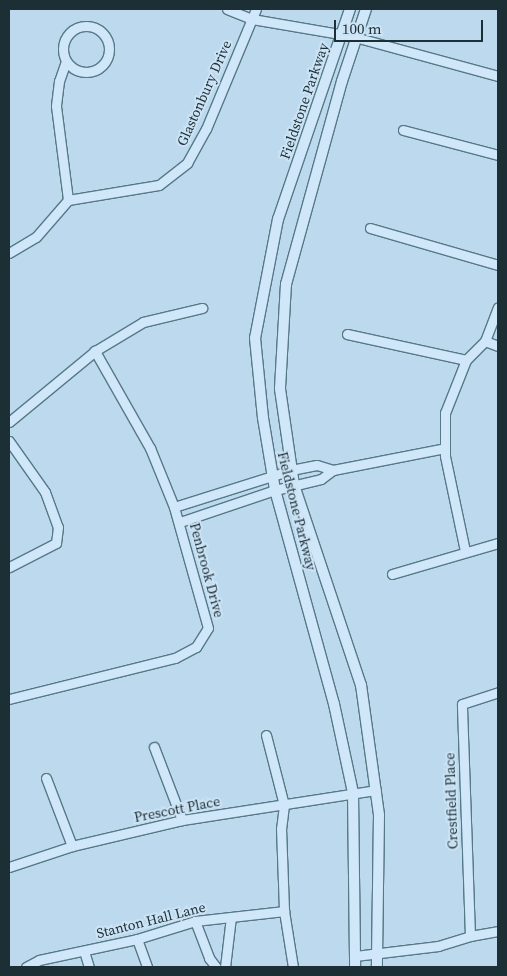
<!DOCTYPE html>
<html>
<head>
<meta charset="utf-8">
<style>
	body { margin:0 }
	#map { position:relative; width:507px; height:976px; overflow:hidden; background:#bdd9ee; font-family:"Source Serif 4",serif }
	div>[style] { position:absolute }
	.roads { filter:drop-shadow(1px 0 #567986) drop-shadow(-1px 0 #567986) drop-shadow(0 1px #567986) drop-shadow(0 -1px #567986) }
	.minor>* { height:9px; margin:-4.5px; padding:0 4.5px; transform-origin:4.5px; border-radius:4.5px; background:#d0e7f9 }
	.minor>.ring { margin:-4.5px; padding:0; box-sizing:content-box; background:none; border:9px solid #d0e7f9; border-radius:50% }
	.tertiary>* { height:10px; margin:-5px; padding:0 5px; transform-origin:5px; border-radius:5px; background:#d0e7f9 }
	span { translate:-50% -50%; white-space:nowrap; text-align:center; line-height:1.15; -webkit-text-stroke:4px #cce3f5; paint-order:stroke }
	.street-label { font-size:14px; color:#1b2f35 }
	.frame { position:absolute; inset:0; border:10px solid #1b2f35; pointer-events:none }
	.scale { position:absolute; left:334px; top:20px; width:149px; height:22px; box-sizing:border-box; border:2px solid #1b2f35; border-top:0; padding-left:6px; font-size:15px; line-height:18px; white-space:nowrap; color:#1b2f35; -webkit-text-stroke:4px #cce3f5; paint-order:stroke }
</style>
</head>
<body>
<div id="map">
	<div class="roads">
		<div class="minor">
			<i style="left:227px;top:9px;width:27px;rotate:22deg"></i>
			<i style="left:252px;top:19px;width:100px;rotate:9.7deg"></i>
			<i style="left:351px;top:36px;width:152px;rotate:15.2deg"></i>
			<i class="ring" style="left:63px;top:26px;width:37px;height:37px"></i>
			<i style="left:66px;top:61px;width:21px;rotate:109deg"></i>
			<i style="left:59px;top:81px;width:25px;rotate:97deg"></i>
			<i style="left:56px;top:106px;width:95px;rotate:82.7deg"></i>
			<i style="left:403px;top:130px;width:98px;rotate:14.7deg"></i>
			<i style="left:370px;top:228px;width:133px;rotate:16.1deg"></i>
			<i style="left:9px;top:253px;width:31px;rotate:-31deg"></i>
			<i style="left:36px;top:237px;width:49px;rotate:-49.1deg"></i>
			<i style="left:68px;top:200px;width:92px;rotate:-9.4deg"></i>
			<i style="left:159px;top:185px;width:36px;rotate:-38deg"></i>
			<i style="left:187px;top:163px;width:39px;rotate:-61deg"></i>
			<i style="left:206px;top:129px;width:130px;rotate:-67.4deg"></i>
			<i style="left:347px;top:334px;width:122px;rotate:12.3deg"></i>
			<i style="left:485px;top:341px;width:14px;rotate:21deg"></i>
			<i style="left:9px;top:422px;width:112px;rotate:-39.5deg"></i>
			<i style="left:95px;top:351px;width:56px;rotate:-31.1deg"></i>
			<i style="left:143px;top:322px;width:61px;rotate:-13.3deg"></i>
			<i style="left:9px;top:441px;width:62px;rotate:54.8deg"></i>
			<i style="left:45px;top:492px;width:37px;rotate:70deg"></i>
			<i style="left:58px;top:527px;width:16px;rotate:97deg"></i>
			<i style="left:56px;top:543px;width:53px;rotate:152.9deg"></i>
			<i style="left:174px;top:507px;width:123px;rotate:-17.5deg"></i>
			<i style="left:291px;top:470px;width:26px;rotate:-11deg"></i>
			<i style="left:317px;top:465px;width:17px;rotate:17deg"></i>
			<i style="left:180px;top:522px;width:100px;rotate:-18.6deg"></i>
			<i style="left:275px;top:490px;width:47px;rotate:-13.4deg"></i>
			<i style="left:321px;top:479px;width:15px;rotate:-37deg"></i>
			<i style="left:333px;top:470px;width:114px;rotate:-11.1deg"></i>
			<i style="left:465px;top:551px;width:97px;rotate:-101.9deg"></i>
			<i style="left:445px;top:456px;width:43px;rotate:-90deg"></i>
			<i style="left:445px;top:413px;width:57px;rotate:-68.4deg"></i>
			<i style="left:466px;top:360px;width:27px;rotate:-45deg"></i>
			<i style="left:485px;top:341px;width:36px;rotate:-69deg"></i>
			<i style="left:392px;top:574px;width:110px;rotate:-16.3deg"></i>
			<i style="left:9px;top:699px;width:171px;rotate:-13.9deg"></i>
			<i style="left:175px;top:658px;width:24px;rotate:-28deg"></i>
			<i style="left:196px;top:647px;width:22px;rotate:-58deg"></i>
			<i style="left:208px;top:628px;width:126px;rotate:-105.7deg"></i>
			<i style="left:174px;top:507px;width:64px;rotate:-112.1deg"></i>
			<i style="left:150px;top:448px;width:112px;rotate:-119.6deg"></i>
			<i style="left:266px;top:735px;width:72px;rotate:75.6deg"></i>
			<i style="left:284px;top:805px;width:23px;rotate:97deg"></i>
			<i style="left:281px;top:828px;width:83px;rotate:87.9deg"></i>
			<i style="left:284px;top:911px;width:57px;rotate:80.9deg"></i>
			<i style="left:154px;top:747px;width:78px;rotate:69deg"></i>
			<i style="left:46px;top:778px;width:73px;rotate:69.1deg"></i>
			<i style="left:9px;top:867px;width:66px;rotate:-18.4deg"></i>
			<i style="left:72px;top:846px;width:113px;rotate:-13.3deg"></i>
			<i style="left:182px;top:820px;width:196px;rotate:-8.8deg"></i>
			<i style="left:195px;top:921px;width:40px;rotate:69deg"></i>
			<i style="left:209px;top:958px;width:11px;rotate:52deg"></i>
			<i style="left:470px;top:936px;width:232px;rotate:-92deg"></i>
			<i style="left:462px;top:704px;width:38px;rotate:-18deg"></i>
			<i style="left:137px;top:939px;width:30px;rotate:70deg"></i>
			<i style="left:84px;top:951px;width:17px;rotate:73deg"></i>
			<i style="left:355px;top:956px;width:84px;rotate:-6.9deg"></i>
			<i style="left:438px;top:946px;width:34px;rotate:-17deg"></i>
			<i style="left:470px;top:936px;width:28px;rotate:-10deg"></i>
			<i style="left:26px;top:967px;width:15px;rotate:-28deg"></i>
			<i style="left:39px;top:960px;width:100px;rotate:-12.1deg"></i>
			<i style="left:137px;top:939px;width:61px;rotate:-17.2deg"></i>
			<i style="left:195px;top:921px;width:90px;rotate:-6.4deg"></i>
			<i style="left:225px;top:967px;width:50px;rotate:-83.2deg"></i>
		</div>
		<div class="tertiary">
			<i style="left:350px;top:9px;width:222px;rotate:108.9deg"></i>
			<i style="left:278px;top:219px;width:121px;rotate:100.9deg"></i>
			<i style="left:255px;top:338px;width:80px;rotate:84.3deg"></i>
			<i style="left:263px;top:418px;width:73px;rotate:80.5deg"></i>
			<i style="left:275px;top:490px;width:222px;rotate:74.6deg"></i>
			<i style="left:334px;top:704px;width:91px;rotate:77.9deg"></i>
			<i style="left:353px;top:793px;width:174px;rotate:89.3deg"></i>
			<i style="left:366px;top:9px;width:76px;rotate:108.4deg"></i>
			<i style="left:342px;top:81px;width:211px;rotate:105.4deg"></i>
			<i style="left:286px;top:284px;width:105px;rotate:93.3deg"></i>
			<i style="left:280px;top:389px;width:97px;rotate:81.7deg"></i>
			<i style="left:294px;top:485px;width:211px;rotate:71.5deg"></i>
			<i style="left:361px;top:685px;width:131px;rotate:82.1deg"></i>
			<i style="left:379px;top:815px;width:152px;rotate:90.8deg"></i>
		</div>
	</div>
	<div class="street-label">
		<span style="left:204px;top:93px;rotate:-66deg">Glastonbury Drive</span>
		<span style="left:304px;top:101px;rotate:-71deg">Fieldstone Parkway</span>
		<span style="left:297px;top:511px;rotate:76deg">Fieldstone Parkway</span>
		<span style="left:207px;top:570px;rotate:75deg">Penbrook Drive</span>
		<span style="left:451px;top:801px;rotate:-92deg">Crestfield Place</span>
		<span style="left:177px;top:809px;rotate:-11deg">Prescott Place</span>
		<span style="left:151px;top:920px;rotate:-14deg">Stanton Hall Lane</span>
	</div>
	<div class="frame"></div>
	<div class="scale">100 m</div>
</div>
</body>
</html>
